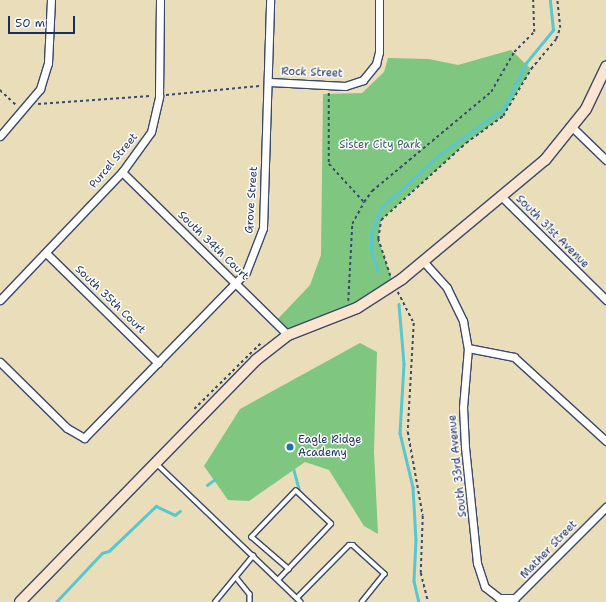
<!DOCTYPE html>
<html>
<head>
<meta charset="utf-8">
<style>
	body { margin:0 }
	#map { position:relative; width:606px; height:602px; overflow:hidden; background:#e9deb9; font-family:"Shantell Sans",sans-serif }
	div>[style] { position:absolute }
	.green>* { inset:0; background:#7fc681 }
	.stream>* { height:2.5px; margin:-1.25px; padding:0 1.25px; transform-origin:1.25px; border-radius:1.25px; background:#59c7ce }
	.path>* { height:1.5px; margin-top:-0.75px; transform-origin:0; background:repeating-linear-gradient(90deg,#3a496c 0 3px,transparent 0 6px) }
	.roads { filter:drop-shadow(1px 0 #3a496c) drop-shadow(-1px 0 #3a496c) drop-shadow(0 1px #3a496c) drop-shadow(0 -1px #3a496c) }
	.lane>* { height:3.5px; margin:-1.75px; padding:0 1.75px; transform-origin:1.75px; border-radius:1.75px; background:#fff }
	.street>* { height:7px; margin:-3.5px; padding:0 3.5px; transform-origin:3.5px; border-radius:3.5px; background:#fff }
	.secondary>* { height:10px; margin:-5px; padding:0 5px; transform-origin:5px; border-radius:5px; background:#fce5cf }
	.dots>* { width:11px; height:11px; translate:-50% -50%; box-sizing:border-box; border:2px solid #fff; border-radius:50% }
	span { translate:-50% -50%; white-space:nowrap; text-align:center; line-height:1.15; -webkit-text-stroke:3px #fff; paint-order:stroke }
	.street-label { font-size:11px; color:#1b2f5e }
	.park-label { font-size:11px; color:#395c68 }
	.poi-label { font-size:11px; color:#1b2f5e }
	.left { translate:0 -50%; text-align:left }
	.scale { position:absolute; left:8px; top:16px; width:67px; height:18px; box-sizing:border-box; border:2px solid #1b2f5e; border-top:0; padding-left:5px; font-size:12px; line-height:14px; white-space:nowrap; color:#1b2f5e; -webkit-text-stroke:3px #fff; paint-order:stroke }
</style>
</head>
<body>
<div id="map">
	<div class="green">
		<i style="clip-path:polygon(511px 50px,531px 69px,503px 116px,466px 143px,381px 220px,378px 239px,394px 285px,357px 308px,288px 335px,275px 322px,310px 285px,321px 255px,323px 94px,362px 93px,384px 72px,388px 58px,429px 59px,458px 65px)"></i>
		<i style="clip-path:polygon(360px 343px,377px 352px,374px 452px,378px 534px,364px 526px,329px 470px,305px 462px,249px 501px,228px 500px,204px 466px,240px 409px)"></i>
	</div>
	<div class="stream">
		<i style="left:378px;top:272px;width:22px;rotate:-108deg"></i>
		<i style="left:371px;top:251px;width:17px;rotate:-90deg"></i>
		<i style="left:371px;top:234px;width:28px;rotate:-69deg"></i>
		<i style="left:381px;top:208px;width:77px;rotate:-42.4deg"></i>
		<i style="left:438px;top:156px;width:82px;rotate:-36deg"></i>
		<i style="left:504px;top:108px;width:50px;rotate:-63.9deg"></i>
		<i style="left:526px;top:63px;width:43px;rotate:-50.7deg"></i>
		<i style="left:553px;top:30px;width:30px;rotate:-96deg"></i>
		<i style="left:399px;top:304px;width:60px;rotate:85.2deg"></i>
		<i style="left:404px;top:364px;width:69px;rotate:93.3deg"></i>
		<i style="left:400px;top:433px;width:56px;rotate:76.5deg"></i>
		<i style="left:413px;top:487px;width:53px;rotate:86.8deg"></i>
		<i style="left:416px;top:540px;width:41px;rotate:92.8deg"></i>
		<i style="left:414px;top:581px;width:22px;rotate:77deg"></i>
		<i style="left:294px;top:470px;width:20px;rotate:75deg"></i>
		<i style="left:207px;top:485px;width:9px;rotate:-36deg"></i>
		<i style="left:56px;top:602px;width:67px;rotate:-46.8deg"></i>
		<i style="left:102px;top:553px;width:7px;rotate:-16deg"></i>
		<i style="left:109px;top:551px;width:65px;rotate:-43.8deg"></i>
		<i style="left:156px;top:506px;width:21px;rotate:25deg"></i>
		<i style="left:175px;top:515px;width:6px;rotate:-39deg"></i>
	</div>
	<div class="path">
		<i style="left:0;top:90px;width:22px;rotate:43deg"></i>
		<i style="left:329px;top:93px;width:71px;rotate:90deg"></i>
		<i style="left:329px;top:164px;width:52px;rotate:47.4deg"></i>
		<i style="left:166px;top:95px;width:94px;rotate:-5.5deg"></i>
		<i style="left:38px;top:104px;width:112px;rotate:-4.1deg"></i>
		<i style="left:390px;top:276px;width:39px;rotate:-108deg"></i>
		<i style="left:378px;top:239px;width:19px;rotate:-81deg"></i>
		<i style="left:381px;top:220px;width:115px;rotate:-42.2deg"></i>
		<i style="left:466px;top:143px;width:46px;rotate:-36.1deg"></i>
		<i style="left:503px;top:116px;width:55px;rotate:-59.2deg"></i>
		<i style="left:531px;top:69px;width:39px;rotate:-50deg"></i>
		<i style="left:556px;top:39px;width:12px;rotate:-70deg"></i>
		<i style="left:560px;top:28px;width:28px;rotate:-96deg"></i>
		<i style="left:398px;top:292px;width:35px;rotate:63deg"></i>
		<i style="left:414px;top:323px;width:109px;rotate:93.2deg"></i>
		<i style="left:408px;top:432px;width:85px;rotate:79.9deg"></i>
		<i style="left:423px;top:516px;width:57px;rotate:92deg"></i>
		<i style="left:421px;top:573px;width:30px;rotate:76deg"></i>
		<i style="left:348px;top:301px;width:77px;rotate:-87deg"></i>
		<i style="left:352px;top:224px;width:25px;rotate:-61deg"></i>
		<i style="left:364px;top:202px;width:14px;rotate:-54deg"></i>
		<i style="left:372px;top:191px;width:155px;rotate:-39.8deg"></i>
		<i style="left:491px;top:92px;width:46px;rotate:-60.1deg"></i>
		<i style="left:514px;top:52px;width:28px;rotate:-45deg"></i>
		<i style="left:534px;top:32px;width:32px;rotate:-92deg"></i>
		<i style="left:194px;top:409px;width:94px;rotate:-44.6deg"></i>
	</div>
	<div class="roads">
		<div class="lane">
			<i style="left:157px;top:464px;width:199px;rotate:43.8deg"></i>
			<i style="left:236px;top:577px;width:22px;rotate:51deg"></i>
			<i style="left:250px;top:594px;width:8px;rotate:90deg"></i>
			<i style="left:278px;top:580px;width:77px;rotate:-46.6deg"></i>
			<i style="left:331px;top:524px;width:48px;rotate:-136.7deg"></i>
			<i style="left:296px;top:491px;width:64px;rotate:133.7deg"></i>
			<i style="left:252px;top:537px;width:49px;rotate:40.9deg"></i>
			<i style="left:297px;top:598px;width:74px;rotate:-45.5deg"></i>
			<i style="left:349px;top:545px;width:4px"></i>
			<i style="left:353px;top:545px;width:43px;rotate:42.2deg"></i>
			<i style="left:385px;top:574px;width:36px;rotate:129deg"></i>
			<i style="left:215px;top:602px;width:60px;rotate:-50.4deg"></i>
		</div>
		<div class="street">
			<i style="left:270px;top:82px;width:75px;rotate:3.1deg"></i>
			<i style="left:345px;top:86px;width:19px;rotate:-18deg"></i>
			<i style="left:363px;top:80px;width:21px;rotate:-51deg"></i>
			<i style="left:376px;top:64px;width:12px;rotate:-76deg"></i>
			<i style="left:379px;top:52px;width:52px;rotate:-90deg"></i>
			<i style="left:573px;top:128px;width:46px;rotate:44.1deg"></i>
			<i style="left:0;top:136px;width:62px;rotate:-49.6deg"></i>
			<i style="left:40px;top:89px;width:27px;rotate:-73deg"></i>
			<i style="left:48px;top:63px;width:63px;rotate:-87.3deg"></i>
			<i style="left:122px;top:172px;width:233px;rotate:44.5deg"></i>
			<i style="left:501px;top:196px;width:148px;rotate:44.7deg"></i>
			<i style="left:46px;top:253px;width:157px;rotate:44.5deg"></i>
			<i style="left:423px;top:261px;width:36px;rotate:48deg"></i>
			<i style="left:447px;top:288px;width:37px;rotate:64deg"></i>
			<i style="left:463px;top:321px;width:27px;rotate:80deg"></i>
			<i style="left:468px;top:348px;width:59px;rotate:94.8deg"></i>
			<i style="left:463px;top:407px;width:40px;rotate:87.1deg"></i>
			<i style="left:465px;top:447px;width:117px;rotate:84.1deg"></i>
			<i style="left:477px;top:563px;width:25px;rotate:72deg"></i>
			<i style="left:485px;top:587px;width:18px;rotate:38deg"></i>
			<i style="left:499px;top:598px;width:16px"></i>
			<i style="left:515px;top:598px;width:129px;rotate:-45deg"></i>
			<i style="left:0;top:300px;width:177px;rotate:-46.4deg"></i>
			<i style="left:122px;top:172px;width:49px;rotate:-54.1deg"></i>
			<i style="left:151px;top:132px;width:37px;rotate:-77deg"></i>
			<i style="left:159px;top:96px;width:96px;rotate:-89.4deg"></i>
			<i style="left:468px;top:348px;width:47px;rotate:11.1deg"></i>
			<i style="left:514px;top:357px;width:125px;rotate:42.4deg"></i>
			<i style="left:0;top:362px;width:94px;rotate:44.6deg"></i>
			<i style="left:67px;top:428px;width:20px;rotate:30deg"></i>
			<i style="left:84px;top:438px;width:232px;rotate:-45.7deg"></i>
			<i style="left:246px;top:272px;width:47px;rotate:-68.9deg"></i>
			<i style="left:263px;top:228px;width:228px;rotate:-88.2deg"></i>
		</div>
		<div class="secondary">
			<i style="left:20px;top:602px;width:338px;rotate:-45.7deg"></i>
			<i style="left:256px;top:360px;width:41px;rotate:-38deg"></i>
			<i style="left:288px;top:335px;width:74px;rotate:-21.4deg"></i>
			<i style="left:357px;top:308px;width:54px;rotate:-32.8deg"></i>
			<i style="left:402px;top:279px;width:186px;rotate:-39.8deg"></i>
			<i style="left:545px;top:160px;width:65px;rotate:-51.2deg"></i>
			<i style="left:586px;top:109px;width:47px;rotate:-64.5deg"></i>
		</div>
	</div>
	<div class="dots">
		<i style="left:290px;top:447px;background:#1f6fb2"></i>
	</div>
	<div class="street-label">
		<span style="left:312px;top:73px;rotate:2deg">Rock Street</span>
		<span style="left:114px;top:161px;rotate:-50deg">Purcel Street</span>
		<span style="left:252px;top:200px;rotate:-86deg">Grove Street</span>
		<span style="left:552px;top:232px;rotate:45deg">South 31st Avenue</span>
		<span style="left:213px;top:246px;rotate:44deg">South 34th Court</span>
		<span style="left:110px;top:300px;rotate:44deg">South 35th Court</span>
		<span style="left:458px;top:466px;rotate:-96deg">South 33rd Avenue</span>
		<span style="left:549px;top:550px;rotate:-46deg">Mather Street</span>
	</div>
	<div class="park-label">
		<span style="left:380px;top:145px">Sister City Park</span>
	</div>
	<div class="poi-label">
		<span class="left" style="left:298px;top:447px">Eagle Ridge<br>Academy</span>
	</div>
	<div class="scale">50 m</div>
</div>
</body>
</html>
